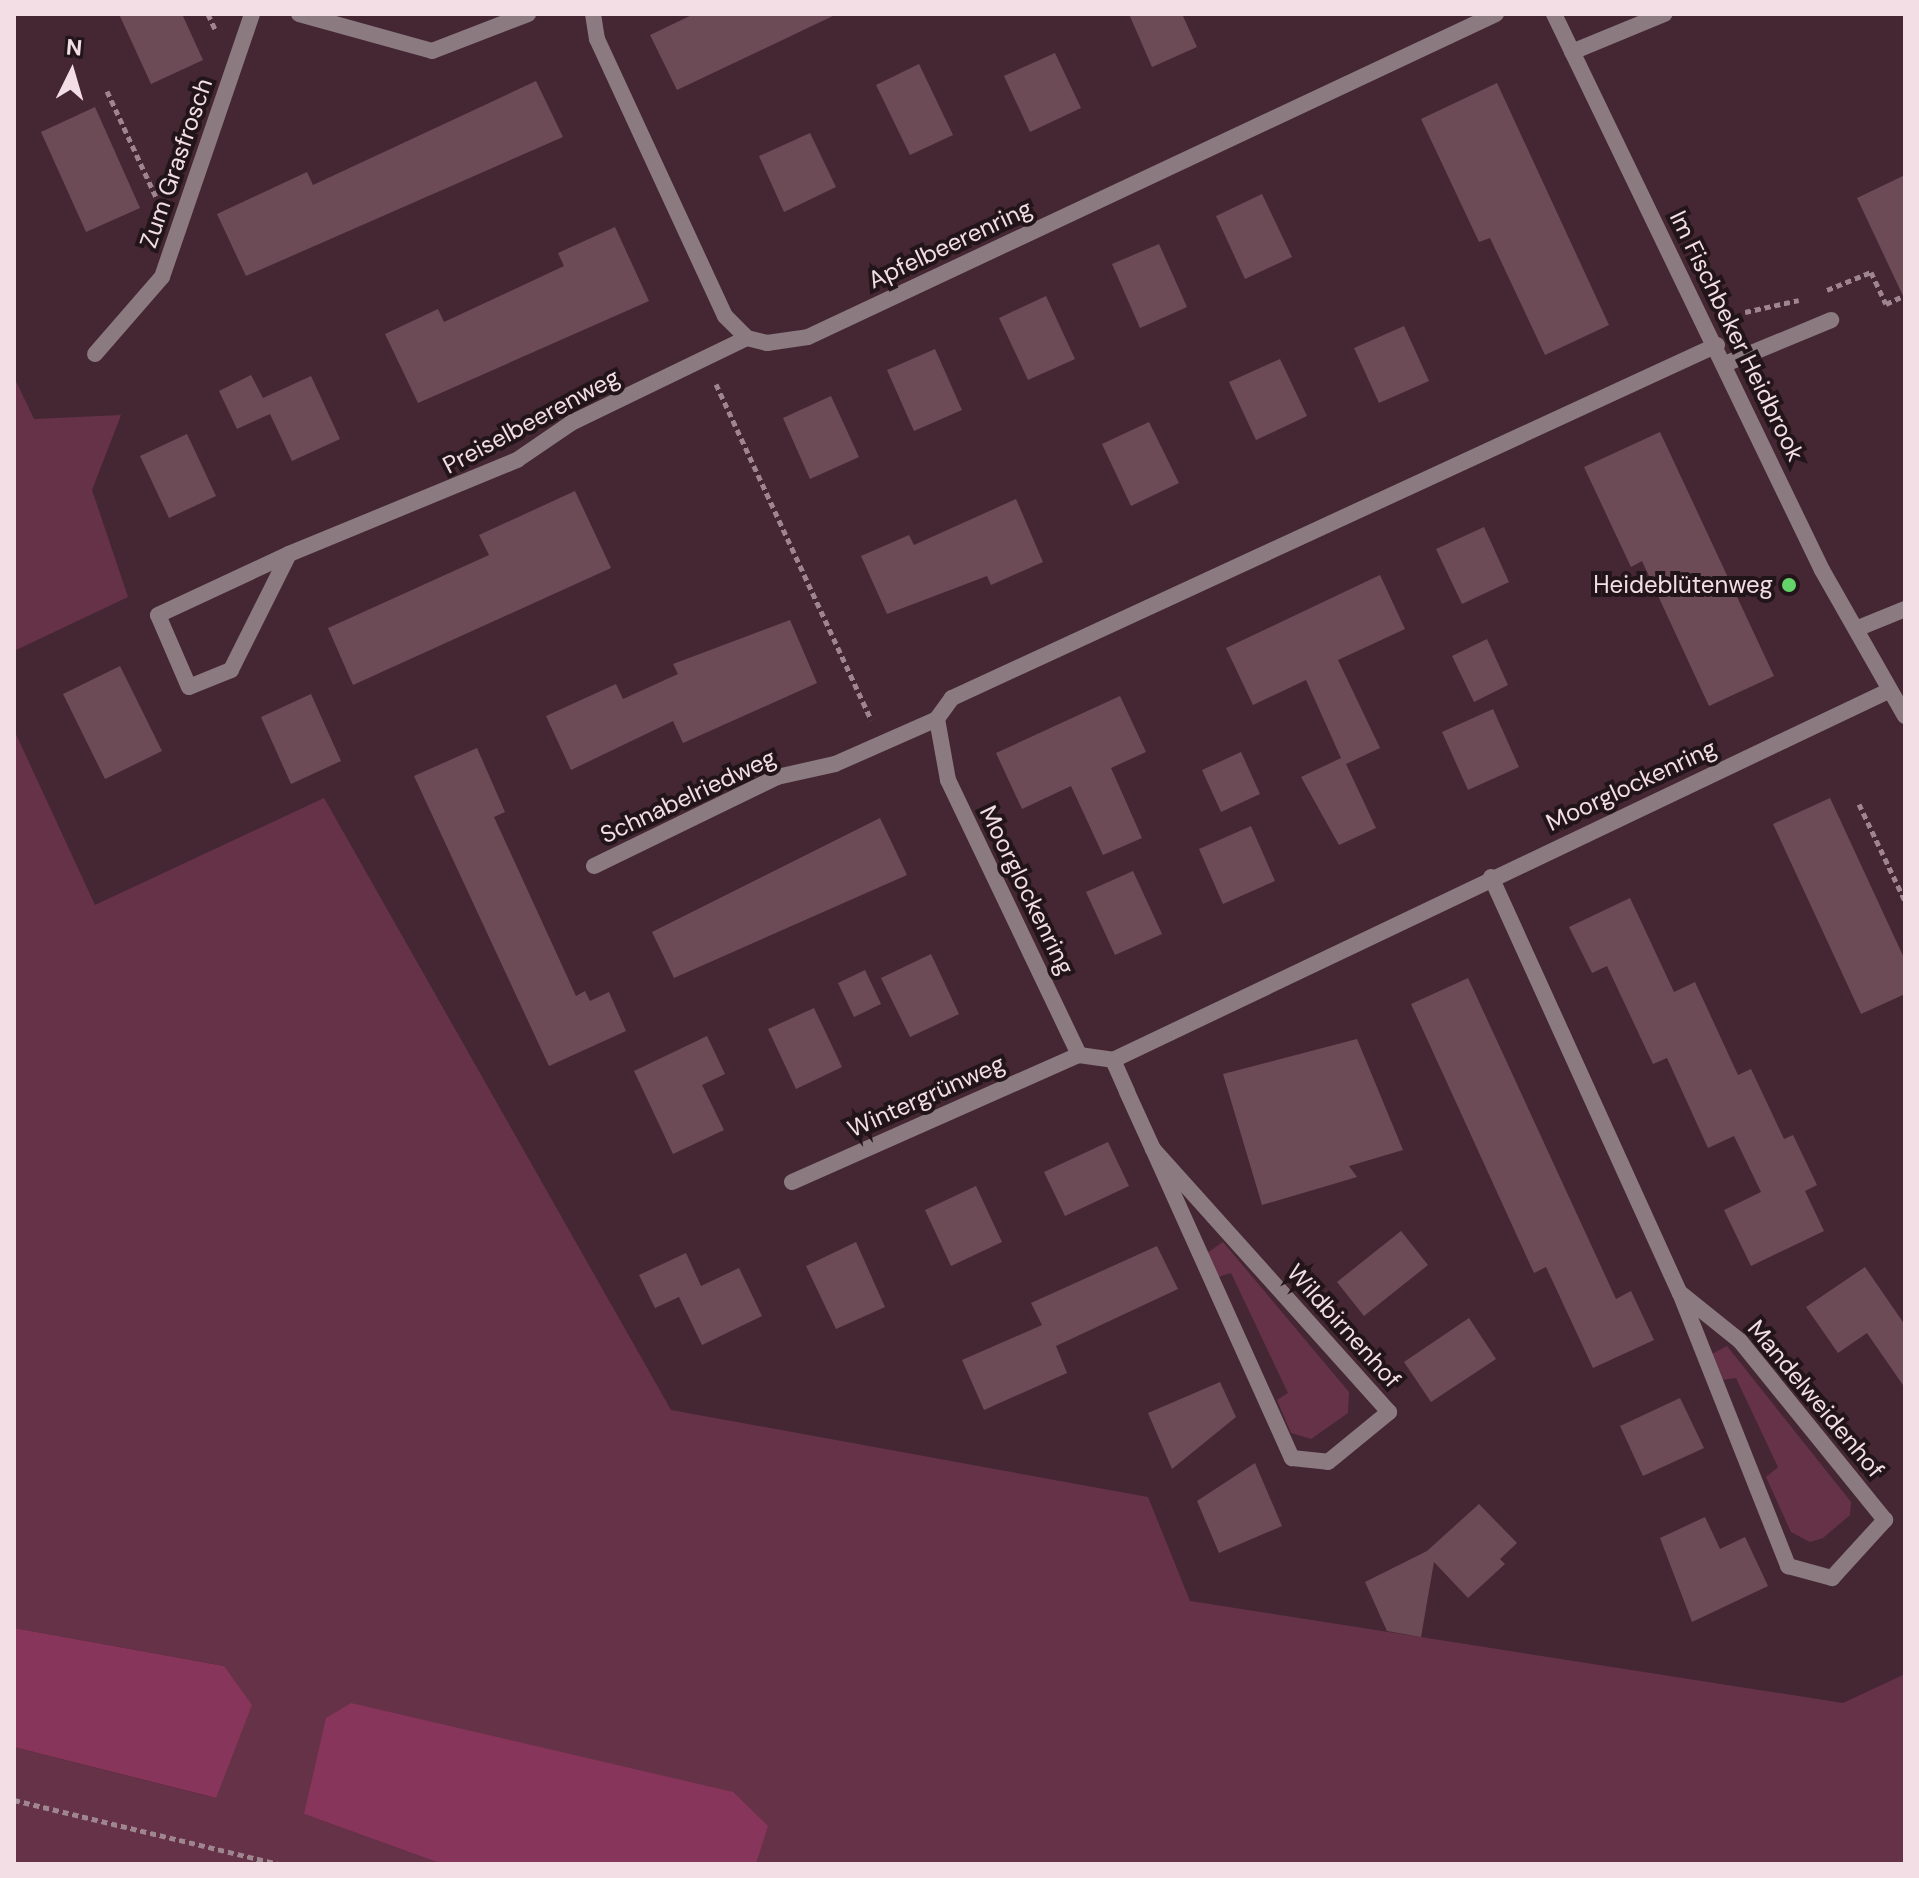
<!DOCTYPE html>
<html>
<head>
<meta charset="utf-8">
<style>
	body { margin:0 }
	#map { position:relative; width:1919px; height:1878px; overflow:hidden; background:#452733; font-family:"DM Sans",sans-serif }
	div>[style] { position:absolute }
	.green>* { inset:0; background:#663248 }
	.water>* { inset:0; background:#87355a }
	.building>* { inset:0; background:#6c4b57 }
	.path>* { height:5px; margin-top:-2.5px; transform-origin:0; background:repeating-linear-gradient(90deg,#9e858e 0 6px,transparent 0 10px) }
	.lane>* { height:16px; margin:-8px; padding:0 8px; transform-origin:8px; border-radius:8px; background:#8b7b81 }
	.street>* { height:16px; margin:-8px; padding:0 8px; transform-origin:8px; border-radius:8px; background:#8b7b81 }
	.dots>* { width:22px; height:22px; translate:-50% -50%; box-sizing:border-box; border:4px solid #22151a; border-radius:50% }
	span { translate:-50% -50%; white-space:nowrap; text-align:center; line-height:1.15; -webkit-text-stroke:8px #22151a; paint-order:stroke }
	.street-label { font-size:24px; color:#f3dee5 }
	.poi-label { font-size:24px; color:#f3dee5 }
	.right { translate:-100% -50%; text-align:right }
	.frame { position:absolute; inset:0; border:16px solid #f3dee5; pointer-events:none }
	.north { position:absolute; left:32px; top:32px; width:80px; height:80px; -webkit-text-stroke:6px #22151a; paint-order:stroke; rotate:5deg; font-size:22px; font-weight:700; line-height:32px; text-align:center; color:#f3dee5 }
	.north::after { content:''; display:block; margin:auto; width:28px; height:36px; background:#f3dee5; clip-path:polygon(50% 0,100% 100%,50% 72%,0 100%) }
</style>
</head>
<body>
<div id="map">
	<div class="green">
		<i style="clip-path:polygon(14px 377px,34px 419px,121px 415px,92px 490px,128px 597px,14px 651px)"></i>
		<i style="clip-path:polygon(14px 730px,95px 905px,324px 798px,671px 1410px,1148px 1497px,1190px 1601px,1843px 1703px,1905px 1674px,1905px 1864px,756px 1864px,767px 1825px,304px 1814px,442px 1864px,14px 1864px,14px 1747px,215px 1798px,224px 1666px,14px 1628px)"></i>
		<i style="clip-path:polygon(1223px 1242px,1349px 1392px,1348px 1413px,1311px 1439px,1291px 1433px,1277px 1400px,1288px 1393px,1231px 1273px,1218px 1277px,1207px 1253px)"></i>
		<i style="clip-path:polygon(1727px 1346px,1851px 1502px,1850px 1515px,1823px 1538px,1810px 1542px,1791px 1532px,1766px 1477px,1778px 1467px,1736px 1378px,1720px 1380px,1710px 1355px)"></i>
	</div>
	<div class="water">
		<i style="clip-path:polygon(14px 1628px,224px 1666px,252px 1705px,216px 1798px,14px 1747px)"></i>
		<i style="clip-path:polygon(351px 1703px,733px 1792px,768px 1826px,756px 1864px,442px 1864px,304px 1814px,326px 1718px)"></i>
	</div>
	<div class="building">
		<i style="clip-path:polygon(119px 14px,182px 14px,203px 60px,151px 84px)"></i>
		<i style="clip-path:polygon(694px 14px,837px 14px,677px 90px,650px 35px)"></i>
		<i style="clip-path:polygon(1129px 14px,1182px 14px,1197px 47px,1152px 67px)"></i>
		<i style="clip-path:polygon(1055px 53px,1081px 108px,1030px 132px,1004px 76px)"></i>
		<i style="clip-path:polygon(919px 64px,953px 135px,910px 155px,876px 85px)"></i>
		<i style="clip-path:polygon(536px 81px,563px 137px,246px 276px,217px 214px,307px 172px,313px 185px)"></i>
		<i style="clip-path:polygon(1497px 83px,1609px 325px,1545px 355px,1490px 238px,1479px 242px,1421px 119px)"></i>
		<i style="clip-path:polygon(95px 107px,140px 208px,86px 232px,41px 132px)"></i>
		<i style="clip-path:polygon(810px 133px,836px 187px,784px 212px,759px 156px)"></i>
		<i style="clip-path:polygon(1905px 175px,1905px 300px,1857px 198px)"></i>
		<i style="clip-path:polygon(1262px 194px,1292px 257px,1245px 279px,1216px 216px)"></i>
		<i style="clip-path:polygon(615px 227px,649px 301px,418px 403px,385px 334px,438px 309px,444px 322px,564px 266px,558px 253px)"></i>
		<i style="clip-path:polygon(1159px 244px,1187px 307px,1140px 328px,1112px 264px)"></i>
		<i style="clip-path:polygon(1046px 296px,1075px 359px,1028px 380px,999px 318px)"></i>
		<i style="clip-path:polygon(1404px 326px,1429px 381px,1379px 403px,1354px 348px)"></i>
		<i style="clip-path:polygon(935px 349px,962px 410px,914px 431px,887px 370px)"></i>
		<i style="clip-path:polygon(1280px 359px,1307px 416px,1256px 440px,1229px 382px)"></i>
		<i style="clip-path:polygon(251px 375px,263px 398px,311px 376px,340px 439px,292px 461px,270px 414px,237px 429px,219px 391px)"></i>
		<i style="clip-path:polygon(831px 396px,859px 457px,810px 479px,783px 418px)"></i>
		<i style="clip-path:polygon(1149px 422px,1179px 483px,1131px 506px,1102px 444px)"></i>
		<i style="clip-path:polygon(1660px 432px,1774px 676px,1709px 706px,1642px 561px,1631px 567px,1584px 467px)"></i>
		<i style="clip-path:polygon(187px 434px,216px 496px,169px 518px,140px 456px)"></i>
		<i style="clip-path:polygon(575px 491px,611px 568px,353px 685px,328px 628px,489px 555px,479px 535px)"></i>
		<i style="clip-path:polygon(1016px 499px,1043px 562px,991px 585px,987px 576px,887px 614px,861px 556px,909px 535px,914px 545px)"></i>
		<i style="clip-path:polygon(1484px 527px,1509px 582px,1462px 604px,1436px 549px)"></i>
		<i style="clip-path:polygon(1380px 575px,1405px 629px,1338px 660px,1380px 748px,1346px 764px,1376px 828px,1339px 845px,1301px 777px,1341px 758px,1306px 680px,1253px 705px,1226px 648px)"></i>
		<i style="clip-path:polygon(790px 620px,817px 683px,683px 743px,673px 721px,571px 770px,546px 716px,616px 684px,623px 699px,678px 674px,673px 664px)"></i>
		<i style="clip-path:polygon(1487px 639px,1508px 685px,1474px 702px,1452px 656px)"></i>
		<i style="clip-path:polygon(120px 666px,162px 751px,105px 779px,63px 694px)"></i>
		<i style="clip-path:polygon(311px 694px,341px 761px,291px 784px,261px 717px)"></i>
		<i style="clip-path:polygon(1120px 696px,1146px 752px,1111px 768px,1142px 838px,1103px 855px,1071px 786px,1022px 809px,996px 753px)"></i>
		<i style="clip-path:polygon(1493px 709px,1519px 767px,1468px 790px,1442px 732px)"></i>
		<i style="clip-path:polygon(477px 748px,505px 812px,494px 817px,576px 996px,585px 991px,590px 1001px,609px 992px,626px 1031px,549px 1066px,414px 776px)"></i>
		<i style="clip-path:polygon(1241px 752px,1260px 794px,1221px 812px,1202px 770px)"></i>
		<i style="clip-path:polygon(1830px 798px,1905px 960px,1905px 994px,1861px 1014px,1773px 824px)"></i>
		<i style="clip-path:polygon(880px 818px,907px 875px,674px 978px,652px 932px)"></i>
		<i style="clip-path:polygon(1251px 826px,1275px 881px,1223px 904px,1199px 849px)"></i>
		<i style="clip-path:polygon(1133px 871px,1162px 934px,1115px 955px,1086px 892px)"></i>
		<i style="clip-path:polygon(1630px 898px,1674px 992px,1695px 982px,1738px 1075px,1751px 1069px,1784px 1139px,1793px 1135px,1817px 1185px,1805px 1191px,1824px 1231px,1751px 1266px,1724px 1210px,1761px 1192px,1734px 1136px,1708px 1148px,1667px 1058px,1653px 1064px,1607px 966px,1592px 973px,1569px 927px)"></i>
		<i style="clip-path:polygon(931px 954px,959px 1014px,910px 1037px,881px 978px)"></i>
		<i style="clip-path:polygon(865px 970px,881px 1004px,854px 1017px,838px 983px)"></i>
		<i style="clip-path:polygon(1468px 978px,1616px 1299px,1631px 1291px,1654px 1340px,1593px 1368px,1546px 1267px,1534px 1273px,1411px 1004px)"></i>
		<i style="clip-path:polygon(814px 1008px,842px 1067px,796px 1089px,768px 1029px)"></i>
		<i style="clip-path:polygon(707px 1036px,725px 1074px,702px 1085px,724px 1130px,673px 1154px,634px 1071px)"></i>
		<i style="clip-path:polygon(1357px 1039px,1403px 1150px,1349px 1166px,1357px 1177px,1262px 1205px,1223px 1074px)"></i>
		<i style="clip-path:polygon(1108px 1142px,1129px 1186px,1065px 1216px,1044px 1172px)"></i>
		<i style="clip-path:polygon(976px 1186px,1002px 1242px,951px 1266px,925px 1210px)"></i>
		<i style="clip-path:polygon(1401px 1231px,1428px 1265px,1364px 1316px,1337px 1282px)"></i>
		<i style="clip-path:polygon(856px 1242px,885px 1307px,836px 1329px,806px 1266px)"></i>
		<i style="clip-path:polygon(1157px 1246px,1178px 1289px,1056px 1346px,1067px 1373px,984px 1410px,962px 1360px,1042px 1325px,1031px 1303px)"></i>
		<i style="clip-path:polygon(686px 1253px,701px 1286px,739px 1268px,762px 1316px,702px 1345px,679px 1297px,655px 1308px,639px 1275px)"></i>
		<i style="clip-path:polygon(1865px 1267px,1905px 1325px,1905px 1388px,1867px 1333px,1838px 1353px,1806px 1307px)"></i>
		<i style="clip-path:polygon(1469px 1318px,1496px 1359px,1431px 1402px,1404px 1362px)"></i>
		<i style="clip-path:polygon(1220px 1382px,1236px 1417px,1172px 1469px,1148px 1413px)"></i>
		<i style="clip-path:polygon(1680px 1398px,1704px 1448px,1643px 1476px,1620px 1426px)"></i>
		<i style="clip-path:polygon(1255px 1463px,1282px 1526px,1219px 1553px,1197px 1501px)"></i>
		<i style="clip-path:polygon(1479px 1504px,1517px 1543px,1500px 1559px,1505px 1564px,1468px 1598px,1434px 1562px,1421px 1637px,1387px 1631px,1365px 1582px,1427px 1551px)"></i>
		<i style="clip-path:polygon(1705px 1517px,1720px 1549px,1745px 1537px,1768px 1586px,1692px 1622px,1660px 1538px)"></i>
	</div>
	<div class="path">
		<i style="left:208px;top:14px;width:19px;rotate:65deg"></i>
		<i style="left:107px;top:91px;width:119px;rotate:65.2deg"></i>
		<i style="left:1827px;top:290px;width:48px;rotate:-22.2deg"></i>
		<i style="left:1871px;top:272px;width:35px;rotate:65deg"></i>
		<i style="left:1886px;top:304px;width:21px;rotate:-25deg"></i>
		<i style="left:1745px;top:312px;width:55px;rotate:-12.5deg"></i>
		<i style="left:716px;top:384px;width:370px;rotate:65.2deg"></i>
		<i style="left:1859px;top:804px;width:107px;rotate:64.6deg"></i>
		<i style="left:14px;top:1800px;width:273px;rotate:13.6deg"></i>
		<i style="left:1085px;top:1864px;width:304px"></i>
	</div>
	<div class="lane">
		<i style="left:1725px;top:364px;width:115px;rotate:-22.5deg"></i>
	</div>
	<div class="street">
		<i style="left:299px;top:14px;width:138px;rotate:15.5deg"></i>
		<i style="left:432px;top:51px;width:103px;rotate:-21.1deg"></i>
		<i style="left:593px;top:14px;width:25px;rotate:81deg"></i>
		<i style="left:597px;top:39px;width:305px;rotate:65.2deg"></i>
		<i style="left:725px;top:316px;width:31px;rotate:45deg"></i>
		<i style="left:747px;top:338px;width:21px;rotate:14deg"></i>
		<i style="left:767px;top:343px;width:41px;rotate:-8.3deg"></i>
		<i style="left:808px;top:337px;width:760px;rotate:-25.15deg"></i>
		<i style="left:1554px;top:14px;width:617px;rotate:64.27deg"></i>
		<i style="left:1822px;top:570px;width:168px;rotate:60.4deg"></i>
		<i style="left:1572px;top:52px;width:100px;rotate:-22.4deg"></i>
		<i style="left:1717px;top:345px;width:843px;rotate:155.23deg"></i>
		<i style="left:952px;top:698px;width:26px;rotate:126deg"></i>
		<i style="left:937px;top:719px;width:62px;rotate:79.8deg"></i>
		<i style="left:948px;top:780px;width:305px;rotate:64.5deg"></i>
		<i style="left:1079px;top:1055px;width:34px;rotate:8deg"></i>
		<i style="left:1113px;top:1060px;width:858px;rotate:-25.46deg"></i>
		<i style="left:95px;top:354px;width:102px;rotate:-49deg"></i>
		<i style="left:162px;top:277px;width:278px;rotate:-71.1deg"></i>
		<i style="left:289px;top:554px;width:130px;rotate:116.6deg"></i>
		<i style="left:231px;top:670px;width:45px;rotate:158deg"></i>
		<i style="left:189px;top:687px;width:78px;rotate:-113.3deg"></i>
		<i style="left:158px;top:615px;width:145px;rotate:-25deg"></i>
		<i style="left:289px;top:554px;width:247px;rotate:-22.4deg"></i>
		<i style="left:517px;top:460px;width:65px;rotate:-34.4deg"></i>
		<i style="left:571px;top:423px;width:195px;rotate:-25.8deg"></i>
		<i style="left:1856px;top:629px;width:53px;rotate:-22.2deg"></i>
		<i style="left:594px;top:866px;width:203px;rotate:-25.9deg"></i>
		<i style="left:777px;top:777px;width:59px;rotate:-12.6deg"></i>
		<i style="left:835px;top:764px;width:111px;rotate:-23.8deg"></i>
		<i style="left:1491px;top:877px;width:457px;rotate:65.6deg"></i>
		<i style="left:1680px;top:1293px;width:294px;rotate:68.4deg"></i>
		<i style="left:1788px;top:1566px;width:46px;rotate:15.3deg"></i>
		<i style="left:1832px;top:1578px;width:79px;rotate:-47.6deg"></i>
		<i style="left:1885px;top:1520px;width:230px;rotate:-129deg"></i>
		<i style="left:1740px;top:1341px;width:77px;rotate:-141.3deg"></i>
		<i style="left:1113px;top:1060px;width:35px;rotate:66deg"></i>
		<i style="left:1127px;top:1092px;width:63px;rotate:65.5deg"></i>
		<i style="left:1153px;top:1149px;width:339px;rotate:65.8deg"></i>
		<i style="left:1292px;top:1458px;width:36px;rotate:6deg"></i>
		<i style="left:1328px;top:1462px;width:79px;rotate:-39.3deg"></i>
		<i style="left:1389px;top:1412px;width:353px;rotate:-131.9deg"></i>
		<i style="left:792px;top:1182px;width:314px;rotate:-23.9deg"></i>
	</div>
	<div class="dots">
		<i style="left:1789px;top:585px;background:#63d469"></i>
	</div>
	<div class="street-label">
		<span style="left:176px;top:163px;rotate:-71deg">Zum Grasfrosch</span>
		<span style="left:950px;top:244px;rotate:-25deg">Apfelbeerenring</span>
		<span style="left:1737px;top:336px;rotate:64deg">Im Fischbeker Heidbrook</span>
		<span style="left:531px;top:421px;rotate:-28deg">Preiselbeerenweg</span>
		<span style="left:1631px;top:785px;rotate:-25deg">Moorglockenring</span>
		<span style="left:688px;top:796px;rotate:-25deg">Schnabelriedweg</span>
		<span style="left:1027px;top:890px;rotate:64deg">Moorglockenring</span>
		<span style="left:926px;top:1096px;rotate:-24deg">Wintergrünweg</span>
		<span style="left:1344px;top:1326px;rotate:48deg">Wildbirnenhof</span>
		<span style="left:1816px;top:1399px;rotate:50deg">Mandelweidenhof</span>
	</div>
	<div class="poi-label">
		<span class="right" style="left:1773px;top:585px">Heideblütenweg</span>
	</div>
	<div class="frame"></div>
	<div class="north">N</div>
</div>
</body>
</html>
